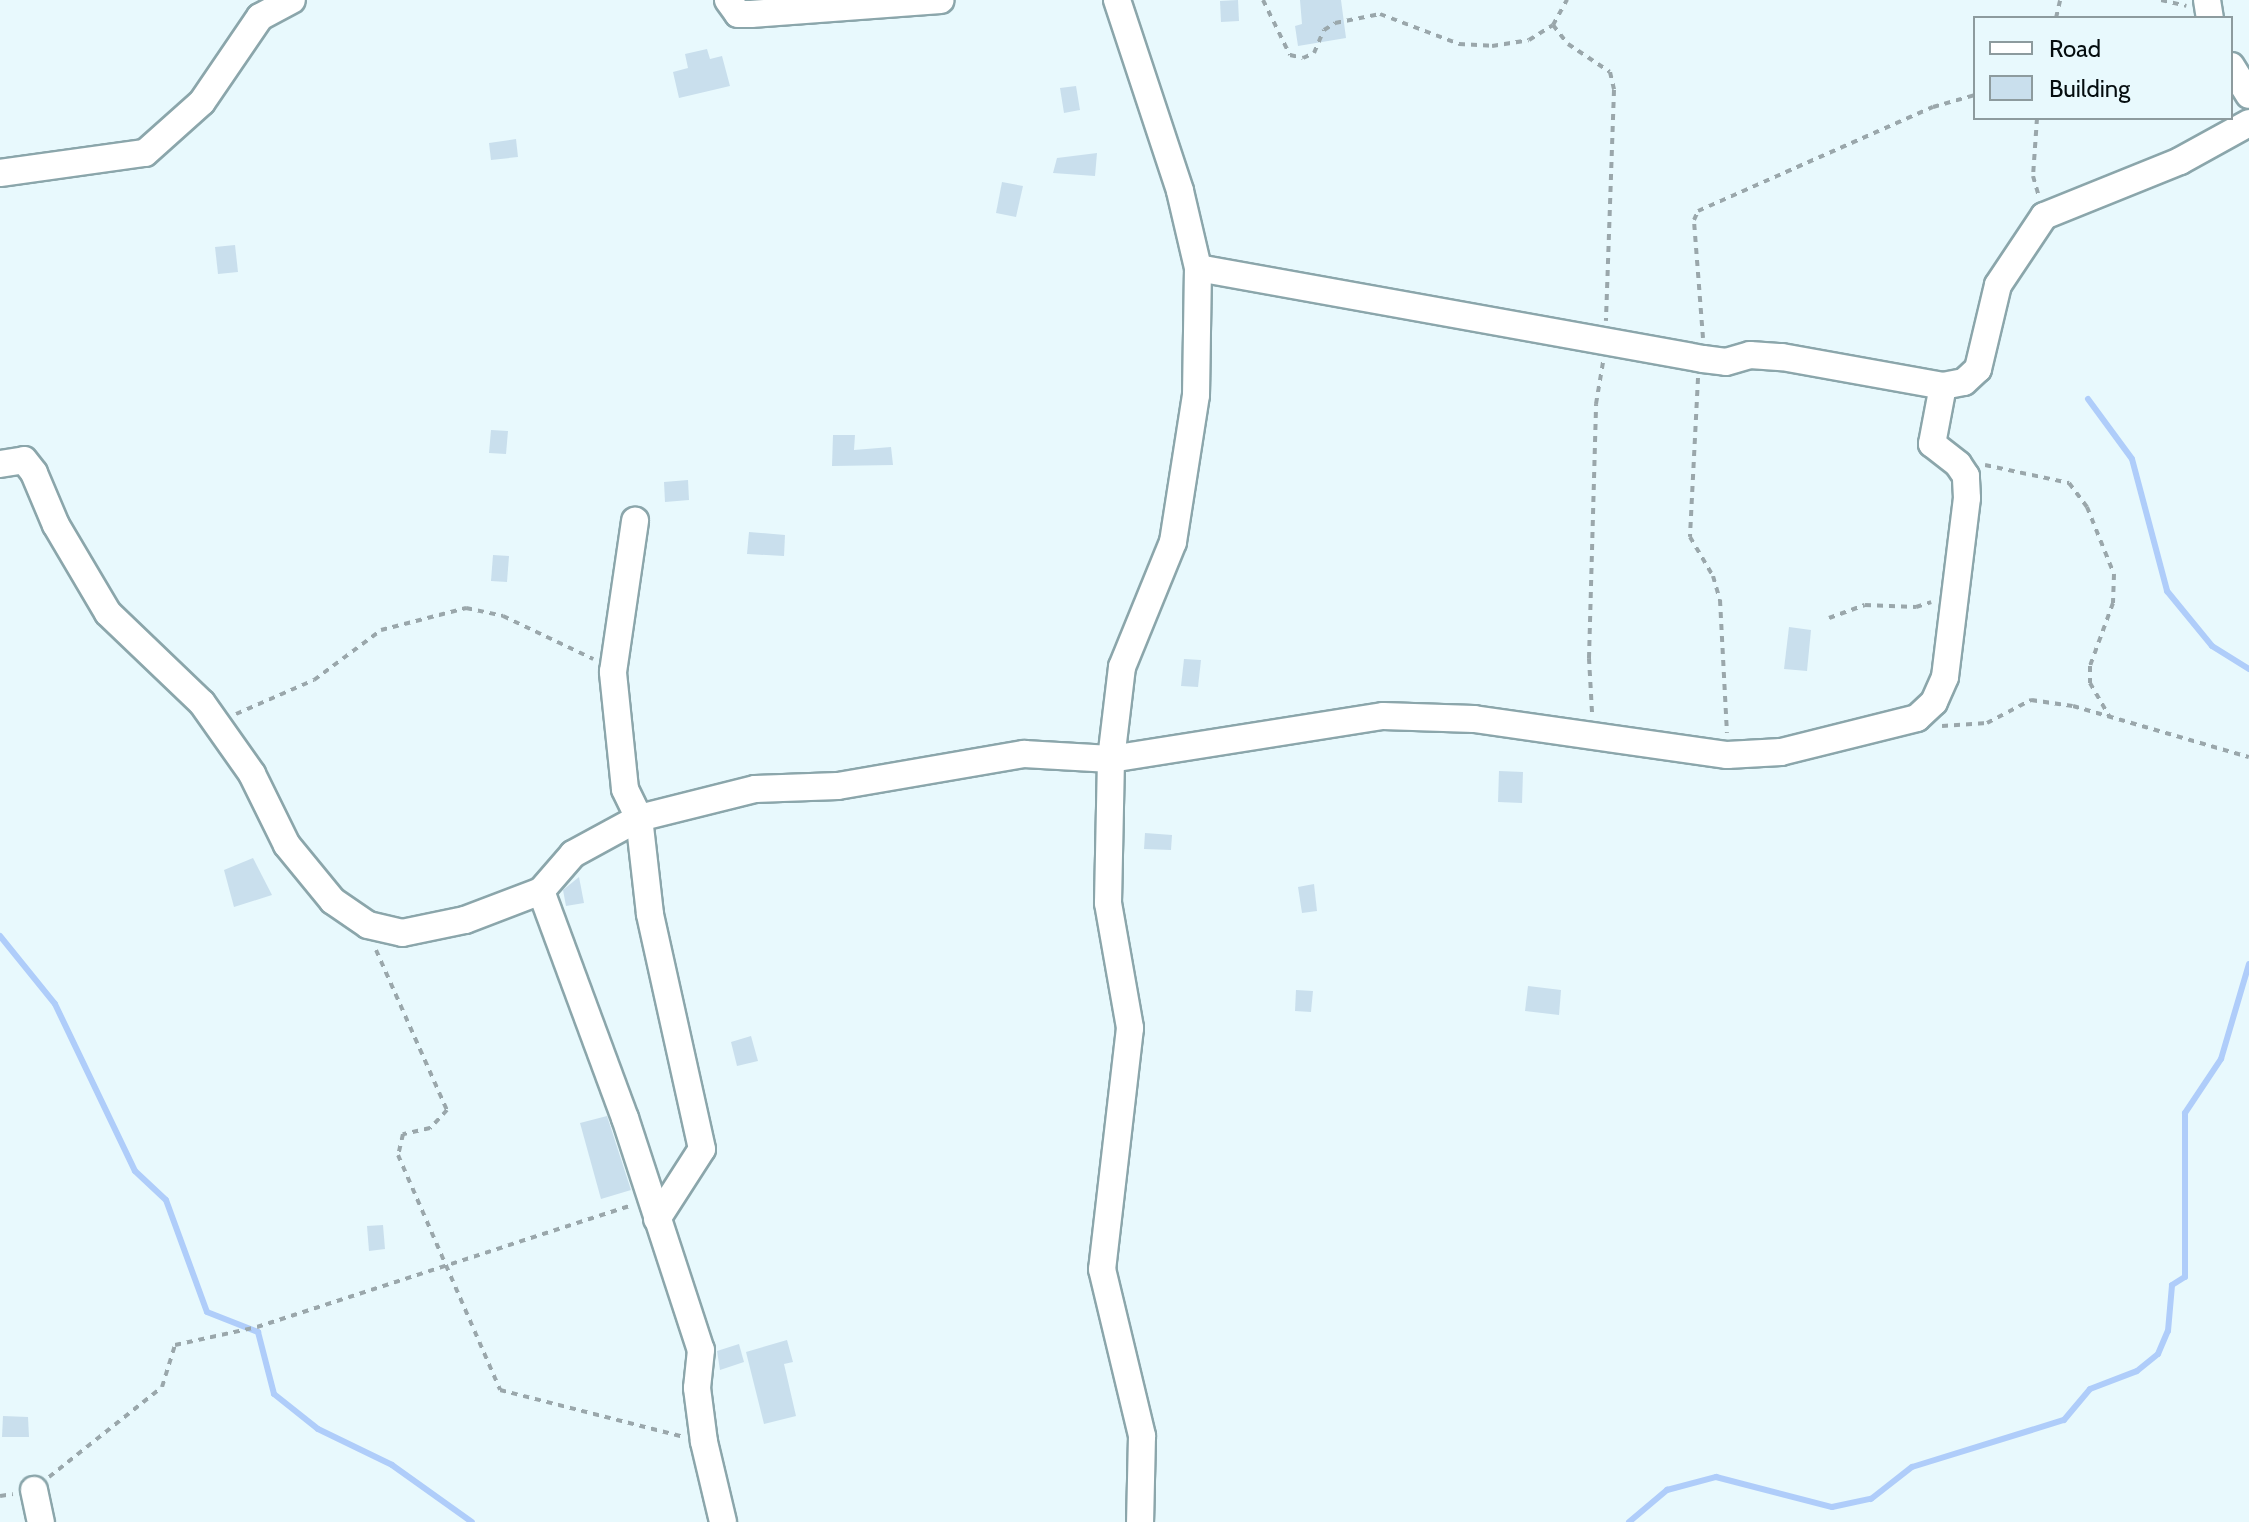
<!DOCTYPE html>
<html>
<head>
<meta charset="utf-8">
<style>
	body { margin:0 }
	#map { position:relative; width:2249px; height:1522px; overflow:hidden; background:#e8f9fd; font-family:Cabin,sans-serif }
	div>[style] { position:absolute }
	.stream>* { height:6px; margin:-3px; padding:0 3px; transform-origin:3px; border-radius:3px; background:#afcdfa }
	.building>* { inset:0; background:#c9dfed }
	.path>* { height:4px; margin-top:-2px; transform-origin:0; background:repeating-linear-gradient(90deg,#9aa7ab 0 6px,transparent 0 12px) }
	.roads { filter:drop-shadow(2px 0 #8ba6ab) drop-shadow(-2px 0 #8ba6ab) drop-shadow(0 2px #8ba6ab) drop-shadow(0 -2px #8ba6ab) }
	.minor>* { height:26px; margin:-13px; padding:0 13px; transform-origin:13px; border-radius:13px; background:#fff }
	span { translate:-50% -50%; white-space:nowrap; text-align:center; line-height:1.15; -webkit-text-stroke:7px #e8f9fd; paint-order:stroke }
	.legend { position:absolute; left:1973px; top:16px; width:260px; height:104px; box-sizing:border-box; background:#e8f9fd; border:2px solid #8d9b9e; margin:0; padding:10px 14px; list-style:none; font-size:24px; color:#050d0f }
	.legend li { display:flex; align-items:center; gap:16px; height:40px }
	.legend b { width:40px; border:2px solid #8d9b9e }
</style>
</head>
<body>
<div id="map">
	<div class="stream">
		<i style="left:2088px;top:399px;width:74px;rotate:53.7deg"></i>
		<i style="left:2132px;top:459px;width:137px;rotate:75.1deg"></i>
		<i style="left:2167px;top:591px;width:71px;rotate:50.7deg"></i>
		<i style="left:2212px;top:646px;width:44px;rotate:31.9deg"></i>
		<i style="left:0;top:936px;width:87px;rotate:51deg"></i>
		<i style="left:55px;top:1004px;width:185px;rotate:64.4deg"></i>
		<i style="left:135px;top:1171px;width:42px;rotate:43.1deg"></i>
		<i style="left:166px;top:1200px;width:119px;rotate:69.9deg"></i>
		<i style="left:207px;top:1312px;width:55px;rotate:21.4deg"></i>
		<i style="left:258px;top:1332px;width:64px;rotate:75.5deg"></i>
		<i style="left:274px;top:1394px;width:56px;rotate:38.5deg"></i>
		<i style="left:318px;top:1429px;width:82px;rotate:25.9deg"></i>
		<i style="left:392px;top:1465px;width:98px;rotate:35.5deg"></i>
		<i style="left:1629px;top:1522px;width:50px;rotate:-40.1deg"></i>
		<i style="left:1667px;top:1490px;width:51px;rotate:-14.9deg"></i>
		<i style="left:1716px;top:1477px;width:120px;rotate:14.5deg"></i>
		<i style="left:1832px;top:1507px;width:40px;rotate:-12deg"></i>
		<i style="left:1871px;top:1499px;width:52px;rotate:-38deg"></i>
		<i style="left:1912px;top:1467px;width:159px;rotate:-17.2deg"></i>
		<i style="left:2064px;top:1420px;width:40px;rotate:-50deg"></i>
		<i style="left:2090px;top:1389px;width:50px;rotate:-21deg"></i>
		<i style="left:2137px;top:1371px;width:27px;rotate:-39deg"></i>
		<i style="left:2158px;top:1354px;width:25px;rotate:-67deg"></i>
		<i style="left:2168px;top:1331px;width:46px;rotate:-85deg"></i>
		<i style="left:2172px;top:1285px;width:15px;rotate:-32deg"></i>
		<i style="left:2185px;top:1277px;width:164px;rotate:-90deg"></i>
		<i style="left:2185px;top:1113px;width:65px;rotate:-56.3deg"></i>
		<i style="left:2221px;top:1059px;width:99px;rotate:-73.6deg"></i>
	</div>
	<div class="building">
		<i style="clip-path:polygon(1238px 0,1239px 21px,1221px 22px,1220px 1px)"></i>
		<i style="clip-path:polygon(1300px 0,1341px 0,1346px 38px,1298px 46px,1295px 26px,1302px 24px)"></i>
		<i style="clip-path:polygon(707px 49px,710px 59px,722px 56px,730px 86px,679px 98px,673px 72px,688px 68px,685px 54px)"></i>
		<i style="clip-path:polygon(1076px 86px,1080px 110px,1064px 113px,1060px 88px)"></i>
		<i style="clip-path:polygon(516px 139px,518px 157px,491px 160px,489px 143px)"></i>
		<i style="clip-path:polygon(1097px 153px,1095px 176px,1053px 173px,1057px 158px)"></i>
		<i style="clip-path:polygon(1002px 182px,1023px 186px,1016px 217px,996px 213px)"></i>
		<i style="clip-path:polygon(235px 245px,238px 272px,218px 274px,215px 247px)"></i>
		<i style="clip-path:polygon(491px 430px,508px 431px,506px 454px,489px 453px)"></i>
		<i style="clip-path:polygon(833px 435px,855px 435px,854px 450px,891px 447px,893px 465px,832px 466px)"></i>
		<i style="clip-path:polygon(688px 480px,689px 500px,665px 502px,664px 482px)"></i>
		<i style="clip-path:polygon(749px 532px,785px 535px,784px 556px,747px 554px)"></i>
		<i style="clip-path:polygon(493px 555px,509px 556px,507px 582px,491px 581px)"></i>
		<i style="clip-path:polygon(1789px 627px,1811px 630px,1807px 671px,1784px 669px)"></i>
		<i style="clip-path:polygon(1184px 659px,1201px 660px,1198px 687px,1181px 686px)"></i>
		<i style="clip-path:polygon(1499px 771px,1523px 772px,1522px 803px,1498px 802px)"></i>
		<i style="clip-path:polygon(1145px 833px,1172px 835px,1171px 850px,1144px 849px)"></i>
		<i style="clip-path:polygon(253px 858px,272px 895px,234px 907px,224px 870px)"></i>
		<i style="clip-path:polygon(579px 877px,584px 903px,566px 906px,563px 890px)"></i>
		<i style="clip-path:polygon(1314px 884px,1317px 911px,1302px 913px,1298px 887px)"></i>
		<i style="clip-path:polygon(1528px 986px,1561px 990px,1559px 1015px,1525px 1011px)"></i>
		<i style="clip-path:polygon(1296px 990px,1313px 991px,1311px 1012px,1295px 1011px)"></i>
		<i style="clip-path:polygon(751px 1036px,758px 1061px,737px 1066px,731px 1042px)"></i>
		<i style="clip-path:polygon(607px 1116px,631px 1190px,601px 1199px,580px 1123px)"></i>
		<i style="clip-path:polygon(383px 1225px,385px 1249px,369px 1251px,367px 1226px)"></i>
		<i style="clip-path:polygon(787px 1340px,793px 1362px,784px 1364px,796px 1416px,764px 1424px,746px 1352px)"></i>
		<i style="clip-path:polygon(739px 1344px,744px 1362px,720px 1370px,717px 1351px)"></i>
		<i style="clip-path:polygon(3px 1416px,28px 1417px,29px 1437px,2px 1437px)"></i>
	</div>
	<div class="path">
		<i style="left:1263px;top:0;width:61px;rotate:63.9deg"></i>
		<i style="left:1290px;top:55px;width:13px;rotate:13deg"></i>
		<i style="left:1303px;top:58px;width:12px;rotate:-24deg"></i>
		<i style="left:1314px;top:53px;width:25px;rotate:-67deg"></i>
		<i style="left:1324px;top:30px;width:13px;rotate:-32deg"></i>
		<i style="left:1335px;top:23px;width:46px;rotate:-11.3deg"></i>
		<i style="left:1380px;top:14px;width:85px;rotate:20.8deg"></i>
		<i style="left:1459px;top:44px;width:33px;rotate:3deg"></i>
		<i style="left:1492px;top:46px;width:37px;rotate:-9deg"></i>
		<i style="left:1529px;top:40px;width:28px;rotate:-32deg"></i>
		<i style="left:1553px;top:25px;width:29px;rotate:-61deg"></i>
		<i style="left:2161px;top:0;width:26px;rotate:13deg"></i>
		<i style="left:2056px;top:18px;width:18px;rotate:-77deg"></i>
		<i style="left:1553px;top:25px;width:24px;rotate:52deg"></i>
		<i style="left:1568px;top:44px;width:50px;rotate:33.7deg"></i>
		<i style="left:1610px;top:72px;width:18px;rotate:77deg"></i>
		<i style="left:1614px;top:90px;width:231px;rotate:92deg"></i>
		<i style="left:2037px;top:118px;width:58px;rotate:93.9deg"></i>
		<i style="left:2033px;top:176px;width:19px;rotate:74deg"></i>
		<i style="left:1703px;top:338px;width:118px;rotate:-94.4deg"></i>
		<i style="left:1694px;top:220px;width:10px;rotate:-66deg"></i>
		<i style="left:1698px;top:211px;width:257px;rotate:-23.9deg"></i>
		<i style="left:1933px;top:107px;width:44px;rotate:-15.9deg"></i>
		<i style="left:1698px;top:378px;width:159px;rotate:92.9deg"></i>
		<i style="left:1690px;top:537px;width:45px;rotate:59.5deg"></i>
		<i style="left:1713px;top:576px;width:25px;rotate:74deg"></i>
		<i style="left:1720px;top:600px;width:133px;rotate:87deg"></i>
		<i style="left:1985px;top:465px;width:86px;rotate:12.1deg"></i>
		<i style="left:2069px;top:483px;width:30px;rotate:53deg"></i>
		<i style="left:2087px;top:507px;width:72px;rotate:68.1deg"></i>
		<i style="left:2114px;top:574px;width:29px;rotate:92deg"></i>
		<i style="left:2113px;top:603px;width:67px;rotate:110.1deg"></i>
		<i style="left:2090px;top:666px;width:17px;rotate:90deg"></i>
		<i style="left:2090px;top:683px;width:39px;rotate:60deg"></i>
		<i style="left:1829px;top:618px;width:38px;rotate:-20deg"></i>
		<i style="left:1865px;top:605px;width:51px;rotate:2.2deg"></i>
		<i style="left:1916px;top:607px;width:16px;rotate:-18deg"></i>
		<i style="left:1592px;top:712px;width:54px;rotate:-93.2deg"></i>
		<i style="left:1589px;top:658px;width:254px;rotate:-88.4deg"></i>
		<i style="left:1596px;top:404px;width:43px;rotate:-80.5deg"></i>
		<i style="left:236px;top:714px;width:85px;rotate:-23.6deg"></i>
		<i style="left:314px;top:680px;width:84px;rotate:-36.7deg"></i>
		<i style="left:381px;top:630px;width:88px;rotate:-14.5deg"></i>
		<i style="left:466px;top:608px;width:38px;rotate:12deg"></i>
		<i style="left:503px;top:616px;width:100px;rotate:25.5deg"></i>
		<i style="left:1942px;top:726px;width:45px;rotate:-3.8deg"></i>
		<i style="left:1987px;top:723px;width:50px;rotate:-27.6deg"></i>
		<i style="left:2031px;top:700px;width:42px;rotate:8.1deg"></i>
		<i style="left:2073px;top:706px;width:183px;rotate:16.2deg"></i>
		<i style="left:376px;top:950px;width:175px;rotate:66.1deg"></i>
		<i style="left:447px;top:1110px;width:25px;rotate:133deg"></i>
		<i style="left:430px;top:1128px;width:28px;rotate:167deg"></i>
		<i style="left:403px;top:1134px;width:22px;rotate:103deg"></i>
		<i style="left:398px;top:1155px;width:256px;rotate:66.5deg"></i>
		<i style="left:500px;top:1390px;width:187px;rotate:14.3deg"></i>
		<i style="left:49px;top:1477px;width:144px;rotate:-38.5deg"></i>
		<i style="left:162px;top:1387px;width:44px;rotate:-72.8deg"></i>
		<i style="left:175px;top:1345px;width:84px;rotate:-12.4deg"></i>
		<i style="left:257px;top:1327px;width:394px;rotate:-18deg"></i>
		<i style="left:0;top:1496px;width:13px;rotate:-9deg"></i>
	</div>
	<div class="roads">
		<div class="minor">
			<i style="left:728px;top:0;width:17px;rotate:54deg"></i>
			<i style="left:738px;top:14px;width:13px"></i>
			<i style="left:751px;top:14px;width:190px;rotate:-4.2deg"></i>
			<i style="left:1117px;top:0;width:201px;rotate:71.7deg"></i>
			<i style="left:1180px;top:191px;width:79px;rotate:76.8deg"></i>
			<i style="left:1198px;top:268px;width:127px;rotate:90.9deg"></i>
			<i style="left:1196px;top:395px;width:149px;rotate:98.9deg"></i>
			<i style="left:1173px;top:542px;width:135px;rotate:112.2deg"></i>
			<i style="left:1122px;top:667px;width:93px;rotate:96.8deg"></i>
			<i style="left:1111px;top:759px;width:144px;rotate:91.2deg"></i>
			<i style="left:1108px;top:903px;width:127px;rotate:80deg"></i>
			<i style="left:1130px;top:1028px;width:243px;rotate:96.6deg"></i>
			<i style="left:1102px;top:1269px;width:172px;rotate:76.5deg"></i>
			<i style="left:1142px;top:1436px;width:86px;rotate:91.3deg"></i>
			<i style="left:2207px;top:0;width:18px;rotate:81deg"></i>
			<i style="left:2231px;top:66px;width:34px;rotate:58deg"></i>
			<i style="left:0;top:173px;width:146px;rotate:-7.9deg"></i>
			<i style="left:145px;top:153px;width:76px;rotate:-41.8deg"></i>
			<i style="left:202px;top:102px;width:103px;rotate:-55.7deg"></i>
			<i style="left:260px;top:17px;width:36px;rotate:-28deg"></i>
			<i style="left:1198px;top:268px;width:513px;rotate:10.21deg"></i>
			<i style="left:1703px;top:359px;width:23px;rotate:7deg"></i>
			<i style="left:1726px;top:362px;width:25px;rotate:-16deg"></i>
			<i style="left:1750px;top:355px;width:32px;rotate:4deg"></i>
			<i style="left:1782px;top:357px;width:164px;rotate:10.2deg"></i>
			<i style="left:1943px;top:386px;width:21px;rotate:-11deg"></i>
			<i style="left:1964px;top:382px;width:19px;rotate:-43deg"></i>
			<i style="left:1978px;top:369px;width:86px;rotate:-76.6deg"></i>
			<i style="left:1998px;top:285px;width:83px;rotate:-56.3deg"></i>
			<i style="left:2044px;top:216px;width:147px;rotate:-22deg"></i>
			<i style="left:2180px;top:161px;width:79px;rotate:-28.8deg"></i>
			<i style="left:0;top:464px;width:24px;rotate:-9deg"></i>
			<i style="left:24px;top:460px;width:16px;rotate:52deg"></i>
			<i style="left:34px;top:473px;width:56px;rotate:67.1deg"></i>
			<i style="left:56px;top:525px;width:102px;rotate:59.4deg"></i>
			<i style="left:108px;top:613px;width:130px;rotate:43.8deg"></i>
			<i style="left:202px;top:703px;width:87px;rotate:54.8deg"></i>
			<i style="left:252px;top:774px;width:79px;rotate:63.8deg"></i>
			<i style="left:287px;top:845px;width:72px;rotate:50.6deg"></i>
			<i style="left:333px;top:901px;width:42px;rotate:34.4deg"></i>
			<i style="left:368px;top:925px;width:35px;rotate:13deg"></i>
			<i style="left:402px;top:933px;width:64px;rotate:-11.7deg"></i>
			<i style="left:465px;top:920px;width:81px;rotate:-20.9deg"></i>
			<i style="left:541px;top:891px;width:49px;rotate:-49.1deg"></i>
			<i style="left:573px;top:854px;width:75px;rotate:-28.6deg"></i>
			<i style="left:639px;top:818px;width:32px;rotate:-116deg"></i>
			<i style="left:625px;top:789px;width:118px;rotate:-95.9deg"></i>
			<i style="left:613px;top:672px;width:153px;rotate:-81.7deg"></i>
			<i style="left:541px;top:891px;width:242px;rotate:69.7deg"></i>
			<i style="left:625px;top:1118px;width:244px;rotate:71.9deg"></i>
			<i style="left:701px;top:1350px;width:38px;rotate:96deg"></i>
			<i style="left:697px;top:1388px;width:54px;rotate:82.6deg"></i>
			<i style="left:704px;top:1442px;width:82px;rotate:76.6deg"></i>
			<i style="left:657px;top:1219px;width:83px;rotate:-57.3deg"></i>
			<i style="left:702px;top:1149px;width:241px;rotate:-102.5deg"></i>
			<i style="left:650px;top:914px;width:97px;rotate:-96.5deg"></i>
			<i style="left:639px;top:818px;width:120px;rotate:-14deg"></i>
			<i style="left:755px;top:789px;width:83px;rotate:-2.1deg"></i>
			<i style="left:838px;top:786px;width:189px;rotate:-9.8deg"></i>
			<i style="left:1024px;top:754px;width:87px;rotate:3.3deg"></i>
			<i style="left:1111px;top:759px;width:275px;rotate:-9deg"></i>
			<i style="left:1383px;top:716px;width:91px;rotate:1.9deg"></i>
			<i style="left:1474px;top:719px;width:256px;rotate:8.1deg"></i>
			<i style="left:1727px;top:755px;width:54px;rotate:-3.2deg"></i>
			<i style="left:1781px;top:752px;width:140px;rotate:-14deg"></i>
			<i style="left:1917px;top:718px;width:23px;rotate:-43deg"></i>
			<i style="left:1934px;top:702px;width:27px;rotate:-66deg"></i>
			<i style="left:1945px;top:677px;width:180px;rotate:-83deg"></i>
			<i style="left:1967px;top:498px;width:22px;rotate:-93deg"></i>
			<i style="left:1966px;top:476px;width:14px;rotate:-124deg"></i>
			<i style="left:1958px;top:464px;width:33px;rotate:-142deg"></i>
			<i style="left:1932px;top:444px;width:59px;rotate:-79.3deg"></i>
			<i style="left:34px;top:1490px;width:33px;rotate:78deg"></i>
		</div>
	</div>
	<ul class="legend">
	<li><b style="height:10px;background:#fff"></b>Road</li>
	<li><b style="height:22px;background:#c9dfed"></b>Building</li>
	</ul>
</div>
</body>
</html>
